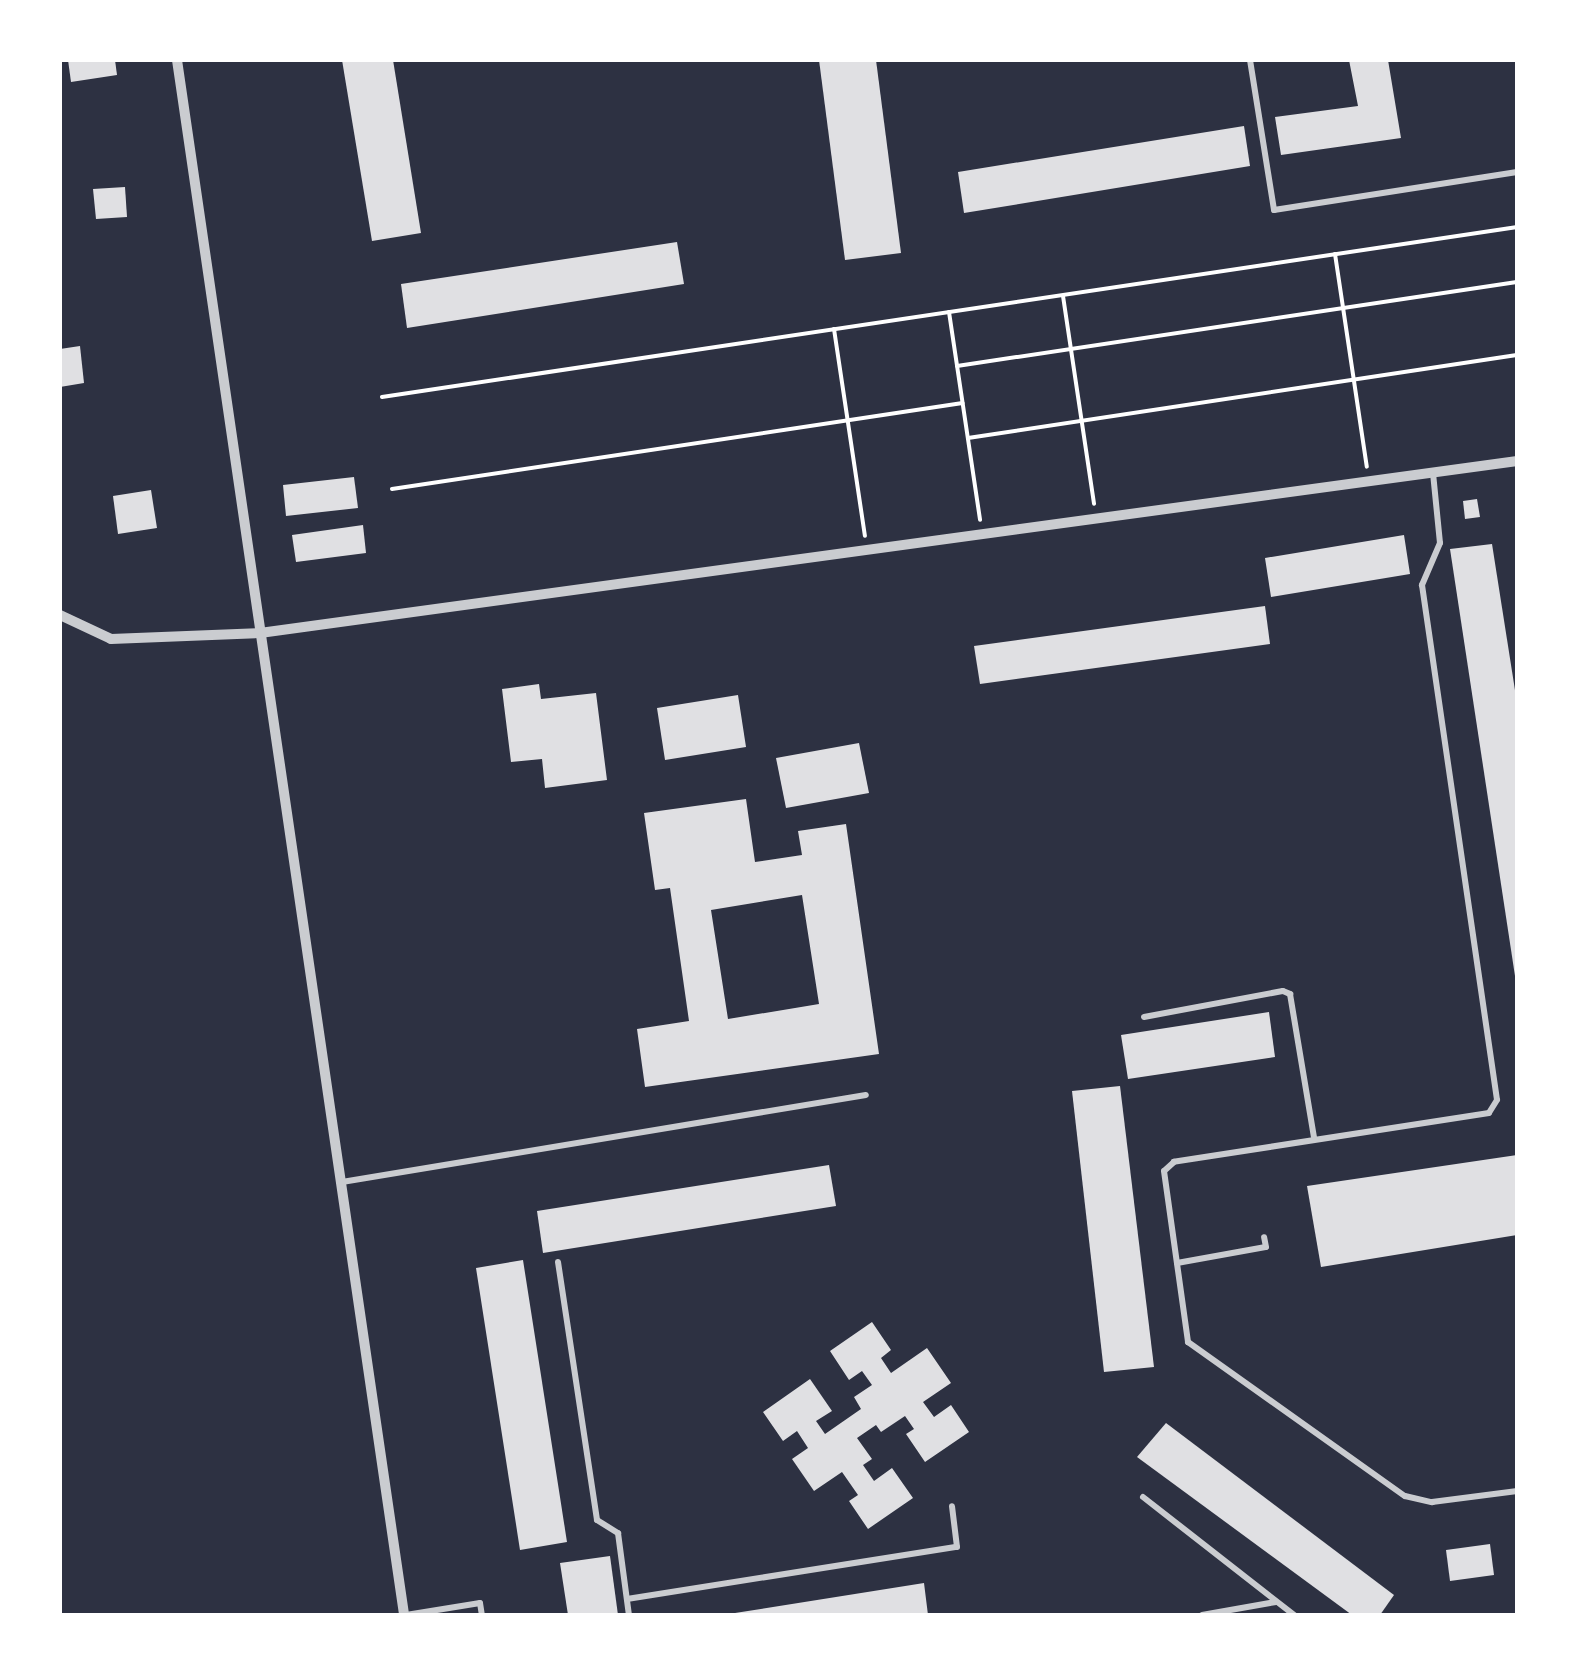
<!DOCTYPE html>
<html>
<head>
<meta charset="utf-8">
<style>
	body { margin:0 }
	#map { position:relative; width:1577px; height:1675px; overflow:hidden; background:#2d3142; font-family:Barlow,sans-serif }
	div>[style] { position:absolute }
	.building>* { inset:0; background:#e0e0e3 }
	.path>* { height:4px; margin:-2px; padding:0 2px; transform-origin:2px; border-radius:2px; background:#fff }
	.service>* { height:6px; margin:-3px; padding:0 3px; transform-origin:3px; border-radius:3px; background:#caccd0 }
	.minor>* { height:10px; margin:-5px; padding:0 5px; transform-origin:5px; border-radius:5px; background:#caccd0 }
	span { translate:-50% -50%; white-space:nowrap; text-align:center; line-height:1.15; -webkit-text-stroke:8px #fff; paint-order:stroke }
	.frame { position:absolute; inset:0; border:62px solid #fff; pointer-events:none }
</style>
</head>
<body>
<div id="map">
	<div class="building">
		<i style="clip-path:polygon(68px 60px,115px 60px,117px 75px,71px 82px)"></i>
		<i style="clip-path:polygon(342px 60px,393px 60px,421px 233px,372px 241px)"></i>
		<i style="clip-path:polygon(819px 60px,876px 60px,901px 253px,845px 260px)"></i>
		<i style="clip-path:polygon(1349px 60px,1388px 60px,1401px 138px,1281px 155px,1275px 117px,1358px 106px)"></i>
		<i style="clip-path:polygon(1244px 126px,1250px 166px,964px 213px,958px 172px)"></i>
		<i style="clip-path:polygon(125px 187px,127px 217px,96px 219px,93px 189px)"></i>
		<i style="clip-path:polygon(677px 242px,684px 284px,407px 328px,401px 284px)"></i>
		<i style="clip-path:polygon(80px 346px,84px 383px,60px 387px,60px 349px)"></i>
		<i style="clip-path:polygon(354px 477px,358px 508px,286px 516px,283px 485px)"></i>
		<i style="clip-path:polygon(151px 490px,157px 528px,118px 534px,113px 496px)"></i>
		<i style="clip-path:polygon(1477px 499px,1480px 517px,1465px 519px,1463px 501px)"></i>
		<i style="clip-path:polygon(363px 525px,366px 553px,296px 562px,292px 535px)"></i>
		<i style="clip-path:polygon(1404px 535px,1410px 574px,1271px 597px,1265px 558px)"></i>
		<i style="clip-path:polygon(1492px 544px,1517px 703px,1515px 976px,1450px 549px)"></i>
		<i style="clip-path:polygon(1265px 606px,1270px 644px,980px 684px,974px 646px)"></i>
		<i style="clip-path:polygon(539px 684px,541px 699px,596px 693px,607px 780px,545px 788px,542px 759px,511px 762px,502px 689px)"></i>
		<i style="clip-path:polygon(738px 695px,746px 747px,665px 760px,657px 708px)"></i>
		<i style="clip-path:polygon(859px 743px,869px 793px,786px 808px,776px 758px)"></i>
		<i style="clip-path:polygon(evenodd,746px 799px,755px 862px,802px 855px,798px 831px,846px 824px,879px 1054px,645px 1087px,637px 1029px,689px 1021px,670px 888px,655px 890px,644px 813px,746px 799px,802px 895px,819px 1004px,728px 1019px,711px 910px,802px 895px)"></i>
		<i style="clip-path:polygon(1269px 1012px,1275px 1057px,1128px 1079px,1121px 1035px)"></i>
		<i style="clip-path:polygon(1120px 1086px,1154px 1367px,1104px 1372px,1072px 1091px)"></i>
		<i style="clip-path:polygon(1517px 1155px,1517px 1235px,1321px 1267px,1307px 1186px)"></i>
		<i style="clip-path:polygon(829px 1165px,836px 1206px,543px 1253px,537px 1211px)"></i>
		<i style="clip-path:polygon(523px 1260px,567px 1542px,520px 1550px,476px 1268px)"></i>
		<i style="clip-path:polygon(872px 1322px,891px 1350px,881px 1358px,891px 1373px,927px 1348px,951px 1383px,923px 1402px,934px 1417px,951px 1405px,969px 1432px,925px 1462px,906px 1434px,914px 1429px,905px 1416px,881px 1432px,876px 1425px,857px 1438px,872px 1459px,863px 1465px,874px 1481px,892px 1468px,913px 1498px,868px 1529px,849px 1501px,858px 1495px,842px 1472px,814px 1491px,792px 1459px,808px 1448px,797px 1431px,783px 1441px,763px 1412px,810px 1379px,832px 1411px,816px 1421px,825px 1434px,861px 1409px,854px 1397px,872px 1385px,862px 1371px,849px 1380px,830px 1351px)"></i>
		<i style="clip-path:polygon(1166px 1423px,1394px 1595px,1380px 1615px,1352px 1615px,1137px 1457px)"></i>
		<i style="clip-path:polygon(1490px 1544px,1494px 1575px,1450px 1581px,1446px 1550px)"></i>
		<i style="clip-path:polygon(610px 1556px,618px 1615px,568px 1615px,560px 1563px)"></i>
		<i style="clip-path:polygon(924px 1583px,928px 1615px,735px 1615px,735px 1613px)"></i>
	</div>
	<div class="path">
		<i style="left:1335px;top:254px;width:215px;rotate:81.5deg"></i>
		<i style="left:1063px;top:296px;width:210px;rotate:81.5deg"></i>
		<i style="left:949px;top:312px;width:210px;rotate:81.5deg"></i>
		<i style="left:834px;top:329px;width:209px;rotate:81.5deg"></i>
		<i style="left:957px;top:366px;width:566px;rotate:-8.53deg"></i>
		<i style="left:382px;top:397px;width:1148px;rotate:-8.52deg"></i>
		<i style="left:968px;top:438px;width:555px;rotate:-8.6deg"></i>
		<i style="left:392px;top:489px;width:577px;rotate:-8.57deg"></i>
	</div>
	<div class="service">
		<i style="left:1250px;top:60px;width:152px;rotate:80.9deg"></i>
		<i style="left:1274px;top:210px;width:246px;rotate:-8.9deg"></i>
		<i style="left:1433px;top:473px;width:70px;rotate:84.3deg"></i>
		<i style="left:1440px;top:543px;width:46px;rotate:113.2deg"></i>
		<i style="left:1422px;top:585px;width:520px;rotate:81.71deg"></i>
		<i style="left:1497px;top:1100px;width:15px;rotate:122deg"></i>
		<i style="left:1489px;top:1113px;width:319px;rotate:171.2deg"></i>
		<i style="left:1174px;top:1162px;width:13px;rotate:138deg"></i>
		<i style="left:1164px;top:1171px;width:173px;rotate:82deg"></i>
		<i style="left:1188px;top:1342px;width:266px;rotate:35.4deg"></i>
		<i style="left:1405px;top:1496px;width:28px;rotate:13deg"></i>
		<i style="left:1432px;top:1502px;width:86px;rotate:-7.4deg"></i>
		<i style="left:1144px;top:1017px;width:141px;rotate:-10.6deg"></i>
		<i style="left:1283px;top:991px;width:8px;rotate:23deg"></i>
		<i style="left:1290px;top:994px;width:145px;rotate:80.5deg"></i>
		<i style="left:342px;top:1182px;width:531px;rotate:-9.43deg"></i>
		<i style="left:558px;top:1262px;width:261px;rotate:81.4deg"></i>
		<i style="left:597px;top:1520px;width:25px;rotate:32deg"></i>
		<i style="left:618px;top:1533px;width:83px;rotate:82.4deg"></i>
		<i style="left:1177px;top:1263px;width:90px;rotate:-10.2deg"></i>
		<i style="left:1266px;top:1247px;width:10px;rotate:-101deg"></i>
		<i style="left:1143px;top:1497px;width:192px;rotate:38deg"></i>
		<i style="left:627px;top:1599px;width:334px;rotate:-9deg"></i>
		<i style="left:957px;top:1547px;width:41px;rotate:-97deg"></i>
		<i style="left:406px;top:1615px;width:75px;rotate:-9.2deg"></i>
		<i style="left:480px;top:1603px;width:12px;rotate:81deg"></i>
		<i style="left:1202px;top:1615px;width:75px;rotate:-10deg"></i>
	</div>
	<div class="minor">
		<i style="left:177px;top:60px;width:1571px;rotate:81.69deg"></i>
		<i style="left:60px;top:615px;width:56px;rotate:25.2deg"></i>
		<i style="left:111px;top:639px;width:149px;rotate:-2.3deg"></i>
		<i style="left:260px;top:633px;width:1269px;rotate:-7.79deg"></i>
	</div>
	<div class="frame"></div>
</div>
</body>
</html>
